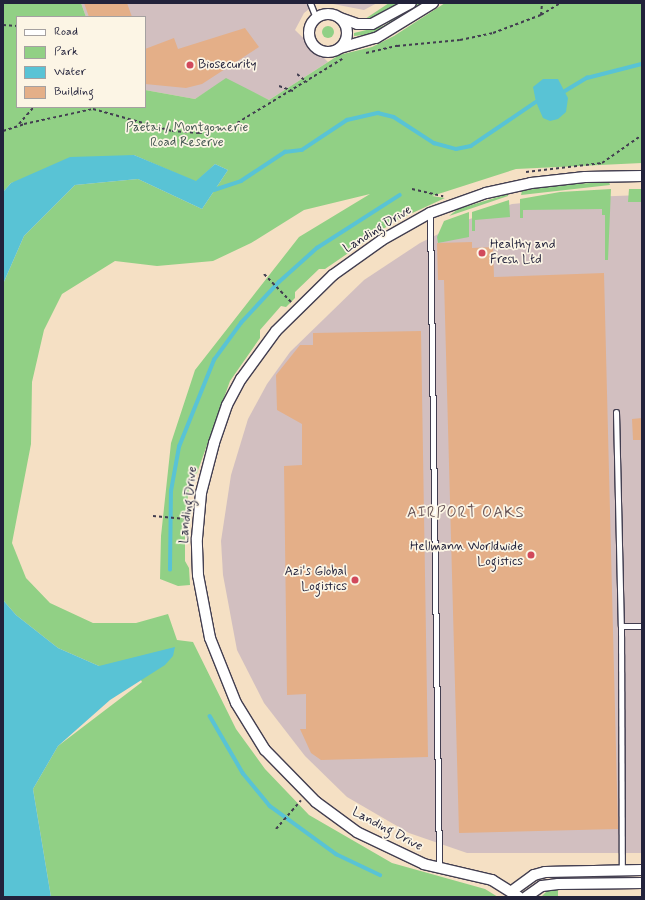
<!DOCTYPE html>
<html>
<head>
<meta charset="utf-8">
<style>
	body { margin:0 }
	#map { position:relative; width:645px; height:900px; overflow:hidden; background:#f5e0c4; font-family:Mynerve,sans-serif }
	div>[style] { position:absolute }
	.industrial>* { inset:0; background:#d2bfc0 }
	.green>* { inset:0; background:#91d085 }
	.round { border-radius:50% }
	.water>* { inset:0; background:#59c3d5 }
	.stream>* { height:3.5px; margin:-1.75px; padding:0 1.75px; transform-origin:1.75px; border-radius:1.75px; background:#59c3d5 }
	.building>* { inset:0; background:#e4af88 }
	.path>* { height:2px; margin-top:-1px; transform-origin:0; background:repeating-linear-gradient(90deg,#423e50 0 3px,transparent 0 6px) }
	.roads { filter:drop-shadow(1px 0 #423e50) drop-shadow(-1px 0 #423e50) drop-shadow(0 1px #423e50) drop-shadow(0 -1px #423e50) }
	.lane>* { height:5px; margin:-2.5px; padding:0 2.5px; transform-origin:2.5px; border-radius:2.5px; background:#fff }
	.street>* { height:10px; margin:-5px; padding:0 5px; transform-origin:5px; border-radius:5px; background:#fff }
	.street>.ring { margin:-5px; padding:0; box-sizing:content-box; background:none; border:10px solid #fff; border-radius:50% }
	.dots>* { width:11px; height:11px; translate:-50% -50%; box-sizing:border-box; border:2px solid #fcf5e5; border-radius:50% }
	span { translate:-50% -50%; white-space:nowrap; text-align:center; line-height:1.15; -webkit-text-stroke:3.5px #fcf5e5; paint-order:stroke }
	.poi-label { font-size:13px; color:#22223b }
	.left { translate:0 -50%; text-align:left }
	.right { translate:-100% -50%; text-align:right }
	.park-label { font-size:13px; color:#435651 }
	.street-label { font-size:13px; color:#22223b }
	.quarter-label { font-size:15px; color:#665356; letter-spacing:1px }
	.frame { position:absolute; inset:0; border:4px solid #22223b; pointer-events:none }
	.legend { position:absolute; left:16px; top:16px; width:130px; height:92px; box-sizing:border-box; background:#fcf5e5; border:1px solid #a5a1a1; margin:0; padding:5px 7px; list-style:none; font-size:12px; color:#22223b }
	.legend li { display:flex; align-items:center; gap:8px; height:20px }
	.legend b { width:20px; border:1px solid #a5a1a1 }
</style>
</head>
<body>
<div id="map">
	<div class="industrial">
		<i style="clip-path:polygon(81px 3px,317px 3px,304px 13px,295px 30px,328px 62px,269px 100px,226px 79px,195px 99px,145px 90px,145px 17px,86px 17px)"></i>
		<i style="clip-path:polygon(328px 3px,377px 3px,364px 10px)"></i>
		<i style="clip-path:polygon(642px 195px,642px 853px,467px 853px,409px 833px,347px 797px,305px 756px,264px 703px,237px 650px,223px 575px,221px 541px,231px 475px,248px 419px,267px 384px,290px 352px,364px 280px,420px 243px,467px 220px,512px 204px,589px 197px)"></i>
	</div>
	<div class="green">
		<i style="clip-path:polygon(3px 3px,81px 3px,86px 17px,17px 17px,17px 107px,145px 107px,145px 90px,195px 99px,226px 78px,269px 100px,339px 55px,372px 47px,394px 36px,445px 3px,642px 3px,642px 163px,516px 169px,432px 196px,445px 198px,395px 221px,325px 269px,319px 269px,295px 292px,295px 298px,286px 307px,281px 306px,260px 330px,260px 338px,230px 381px,197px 473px,191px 477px,186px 509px,191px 512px,189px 524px,185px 527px,185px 561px,189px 568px,190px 585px,178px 586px,160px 579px,161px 536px,171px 443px,195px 370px,299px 237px,370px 194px,304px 210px,251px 243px,213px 261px,157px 266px,115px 261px,62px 294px,44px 330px,32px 382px,31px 444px,12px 543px,26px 578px,50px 603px,93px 623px,136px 623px,168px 614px,177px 640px,193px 642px,236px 729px,265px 769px,309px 815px,392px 863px,485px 889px,498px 897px,51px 897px,33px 789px,58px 746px,142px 682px,139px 676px,99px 666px,58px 648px,16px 615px,3px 600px,3px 284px,24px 236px,75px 185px,138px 179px,202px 209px,228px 170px,215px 164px,196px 182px,134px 155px,11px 183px,3px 192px)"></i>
		<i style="clip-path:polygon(389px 3px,404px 3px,383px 15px,365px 19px)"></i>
		<i style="clip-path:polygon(419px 3px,427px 3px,374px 34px,354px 36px,354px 33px,383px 26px)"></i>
		<i class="round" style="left:322px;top:26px;width:12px;height:12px"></i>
		<i style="clip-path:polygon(609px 182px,610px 185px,521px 195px,522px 191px,556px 185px)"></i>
		<i style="clip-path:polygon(611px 189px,608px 260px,605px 260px,605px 215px,602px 215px,602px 209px,523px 210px,523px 218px,520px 218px,520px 199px,560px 192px)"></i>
		<i style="clip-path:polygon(629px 189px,642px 189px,642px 202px,628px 202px)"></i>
		<i style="clip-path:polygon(508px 194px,508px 196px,449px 216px,458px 209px)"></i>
		<i style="clip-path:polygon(509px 200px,510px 217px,475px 220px,475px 231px,472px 231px,472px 212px)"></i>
		<i style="clip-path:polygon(469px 212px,469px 237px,438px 243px,437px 237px,444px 221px)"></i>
		<i style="clip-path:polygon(558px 889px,558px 896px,541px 897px,547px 891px)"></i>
	</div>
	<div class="water">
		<i style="clip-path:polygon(543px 79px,558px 79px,568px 98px,566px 112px,558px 119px,550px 121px,543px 118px,536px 102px,533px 87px)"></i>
		<i style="clip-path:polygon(134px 155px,196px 181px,215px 164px,228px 170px,202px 209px,138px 179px,75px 185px,24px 236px,3px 284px,3px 192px,11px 183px,70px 157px)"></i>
		<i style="clip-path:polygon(3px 600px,16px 615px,58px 648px,99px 666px,175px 647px,173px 656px,165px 665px,110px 700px,58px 746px,33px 789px,51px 897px,3px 897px)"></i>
	</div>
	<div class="stream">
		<i style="left:565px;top:91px;width:26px;rotate:-31deg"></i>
		<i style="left:587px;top:78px;width:57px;rotate:-14.3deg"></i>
		<i style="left:214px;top:190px;width:28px;rotate:-18deg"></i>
		<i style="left:241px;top:181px;width:53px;rotate:-33.4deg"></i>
		<i style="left:285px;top:152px;width:17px;rotate:-7deg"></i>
		<i style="left:302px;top:150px;width:54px;rotate:-33.7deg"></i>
		<i style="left:347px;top:120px;width:32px;rotate:-13deg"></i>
		<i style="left:378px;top:113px;width:16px;rotate:14deg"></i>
		<i style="left:394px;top:117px;width:48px;rotate:33deg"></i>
		<i style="left:434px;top:143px;width:23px;rotate:15deg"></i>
		<i style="left:456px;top:149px;width:15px;rotate:-11deg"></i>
		<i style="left:471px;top:146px;width:78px;rotate:-34.1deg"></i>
		<i style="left:170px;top:570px;width:79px;rotate:-89.3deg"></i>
		<i style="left:171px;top:491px;width:45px;rotate:-79.7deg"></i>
		<i style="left:179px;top:447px;width:94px;rotate:-68.1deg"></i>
		<i style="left:214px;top:360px;width:46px;rotate:-53.9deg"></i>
		<i style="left:241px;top:323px;width:56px;rotate:-47.2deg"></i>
		<i style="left:279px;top:282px;width:51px;rotate:-41.8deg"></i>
		<i style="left:317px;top:248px;width:98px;rotate:-32.6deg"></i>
		<i style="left:210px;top:716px;width:66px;rotate:59.9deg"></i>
		<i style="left:243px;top:773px;width:43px;rotate:50.7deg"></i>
		<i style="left:270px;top:806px;width:82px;rotate:36deg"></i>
		<i style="left:336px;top:854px;width:49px;rotate:25.5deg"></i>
	</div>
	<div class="building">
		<i style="clip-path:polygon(84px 3px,127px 3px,132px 17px,89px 17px)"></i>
		<i style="clip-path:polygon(245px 28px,259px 47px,202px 84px,186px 88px,145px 84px,145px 49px,174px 38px,178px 49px)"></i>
		<i style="clip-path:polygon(472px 242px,472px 248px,493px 247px,494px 277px,604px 273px,618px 829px,459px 833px,444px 280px,438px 280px,437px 243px)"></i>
		<i style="clip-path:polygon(421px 331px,428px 757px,321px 760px,311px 753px,300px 729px,306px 729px,306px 694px,287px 695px,284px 466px,302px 465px,302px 424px,277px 410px,276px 375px,300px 345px,313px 345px,313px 333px)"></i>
		<i style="clip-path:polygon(642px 418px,642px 440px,633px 440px,632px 419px)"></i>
	</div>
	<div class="path">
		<i style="left:541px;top:15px;width:12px;rotate:-85deg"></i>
		<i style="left:3px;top:25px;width:14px;rotate:4deg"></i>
		<i style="left:366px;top:53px;width:32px;rotate:-13deg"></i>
		<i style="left:397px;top:46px;width:63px;rotate:-5.4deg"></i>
		<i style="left:460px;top:40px;width:34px;rotate:-12deg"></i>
		<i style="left:493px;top:33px;width:51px;rotate:-20.6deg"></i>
		<i style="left:541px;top:15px;width:22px;rotate:-32deg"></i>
		<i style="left:297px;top:74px;width:13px;rotate:39deg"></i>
		<i style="left:279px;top:86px;width:15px;rotate:20deg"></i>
		<i style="left:19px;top:124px;width:23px;rotate:-49deg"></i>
		<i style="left:3px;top:131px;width:22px;rotate:-18deg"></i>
		<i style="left:24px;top:124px;width:71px;rotate:-12.3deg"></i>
		<i style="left:93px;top:109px;width:82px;rotate:15.6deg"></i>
		<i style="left:172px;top:131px;width:27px;rotate:4deg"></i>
		<i style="left:199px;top:133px;width:28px;rotate:-8deg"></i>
		<i style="left:227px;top:129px;width:135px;rotate:-31.3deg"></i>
		<i style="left:526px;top:172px;width:77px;rotate:-6.8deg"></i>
		<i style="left:602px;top:163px;width:49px;rotate:-35deg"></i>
		<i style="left:412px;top:189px;width:32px;rotate:13deg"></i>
		<i style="left:264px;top:274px;width:39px;rotate:46deg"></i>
		<i style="left:153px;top:516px;width:36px;rotate:5deg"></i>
		<i style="left:276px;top:829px;width:38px;rotate:-49deg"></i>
	</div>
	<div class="roads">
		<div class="lane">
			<i style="left:310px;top:3px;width:16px;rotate:68deg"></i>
			<i style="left:430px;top:213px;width:655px;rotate:89.21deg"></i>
			<i style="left:616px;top:412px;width:214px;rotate:88.7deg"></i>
			<i style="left:621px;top:626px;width:244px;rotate:89.8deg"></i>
			<i style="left:621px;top:626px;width:21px"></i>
		</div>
		<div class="street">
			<i class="ring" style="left:309px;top:14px;width:28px;height:28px"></i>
			<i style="left:340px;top:18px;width:18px;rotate:19deg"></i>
			<i style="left:357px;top:24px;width:15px"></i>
			<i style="left:372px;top:24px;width:44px;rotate:-28.3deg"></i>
			<i style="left:340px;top:48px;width:37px;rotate:-16deg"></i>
			<i style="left:376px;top:38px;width:67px;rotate:-31.6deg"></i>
			<i style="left:512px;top:891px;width:27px;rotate:-36deg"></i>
			<i style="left:534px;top:875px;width:11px;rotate:-15deg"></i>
			<i style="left:545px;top:872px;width:97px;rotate:-1.2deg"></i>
			<i style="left:519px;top:897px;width:32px;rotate:-148deg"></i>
			<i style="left:492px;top:880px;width:70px;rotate:-166.8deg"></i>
			<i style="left:424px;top:864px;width:74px;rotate:-154.5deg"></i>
			<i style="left:357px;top:832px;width:51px;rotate:-143.8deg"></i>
			<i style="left:316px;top:802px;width:73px;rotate:-134.4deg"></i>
			<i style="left:265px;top:750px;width:55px;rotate:-121.7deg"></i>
			<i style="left:236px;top:703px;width:70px;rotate:-111.8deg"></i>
			<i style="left:210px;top:638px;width:64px;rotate:-100.8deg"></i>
			<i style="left:198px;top:575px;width:37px;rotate:-92deg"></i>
			<i style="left:197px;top:538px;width:45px;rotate:-84.9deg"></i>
			<i style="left:201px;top:493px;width:52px;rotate:-75.4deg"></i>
			<i style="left:214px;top:443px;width:40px;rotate:-71.1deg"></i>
			<i style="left:227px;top:405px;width:30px;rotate:-62deg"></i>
			<i style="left:241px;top:379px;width:59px;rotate:-53.9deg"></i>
			<i style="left:276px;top:331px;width:80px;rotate:-44.5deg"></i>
			<i style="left:333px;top:275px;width:60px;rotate:-35.5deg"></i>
			<i style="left:382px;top:240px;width:55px;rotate:-29.4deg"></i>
			<i style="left:430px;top:213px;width:59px;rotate:-19.7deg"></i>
			<i style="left:486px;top:193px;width:46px;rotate:-12.5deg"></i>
			<i style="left:531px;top:183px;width:54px;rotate:-6.3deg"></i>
			<i style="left:585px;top:177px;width:57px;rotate:-1deg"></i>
			<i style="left:526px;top:897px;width:19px;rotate:-35deg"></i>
			<i style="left:542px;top:886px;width:16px;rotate:-7deg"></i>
			<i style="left:558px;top:884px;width:84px;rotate:-0.7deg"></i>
		</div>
	</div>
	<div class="dots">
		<i style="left:190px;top:65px;background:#d1495b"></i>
		<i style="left:482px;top:253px;background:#d1495b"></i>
		<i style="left:531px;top:555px;background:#d1495b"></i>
		<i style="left:355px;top:580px;background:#d1495b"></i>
	</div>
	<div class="poi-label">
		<span class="left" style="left:198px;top:65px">Biosecurity</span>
		<span class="left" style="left:490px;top:253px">Healthy and<br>Fresh Ltd</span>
		<span class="right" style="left:523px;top:555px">Hellmann Worldwide<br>Logistics</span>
		<span class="right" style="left:347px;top:580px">Azi's Global<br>Logistics</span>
	</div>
	<div class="park-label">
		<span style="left:187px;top:136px">Paetai / Montgomerie<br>Road Reserve</span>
	</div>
	<div class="street-label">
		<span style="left:378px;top:230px;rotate:-32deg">Landing Drive</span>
		<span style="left:189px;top:505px;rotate:-83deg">Landing Drive</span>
		<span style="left:387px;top:830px;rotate:28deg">Landing Drive</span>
	</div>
	<div class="quarter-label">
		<span style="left:466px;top:514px">AIRPORT OAKS</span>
	</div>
	<div class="frame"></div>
	<ul class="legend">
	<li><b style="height:5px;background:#fff"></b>Road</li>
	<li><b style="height:11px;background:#91d085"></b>Park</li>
	<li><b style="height:11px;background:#59c3d5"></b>Water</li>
	<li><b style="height:11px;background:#e4af88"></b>Building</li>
	</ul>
</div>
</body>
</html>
